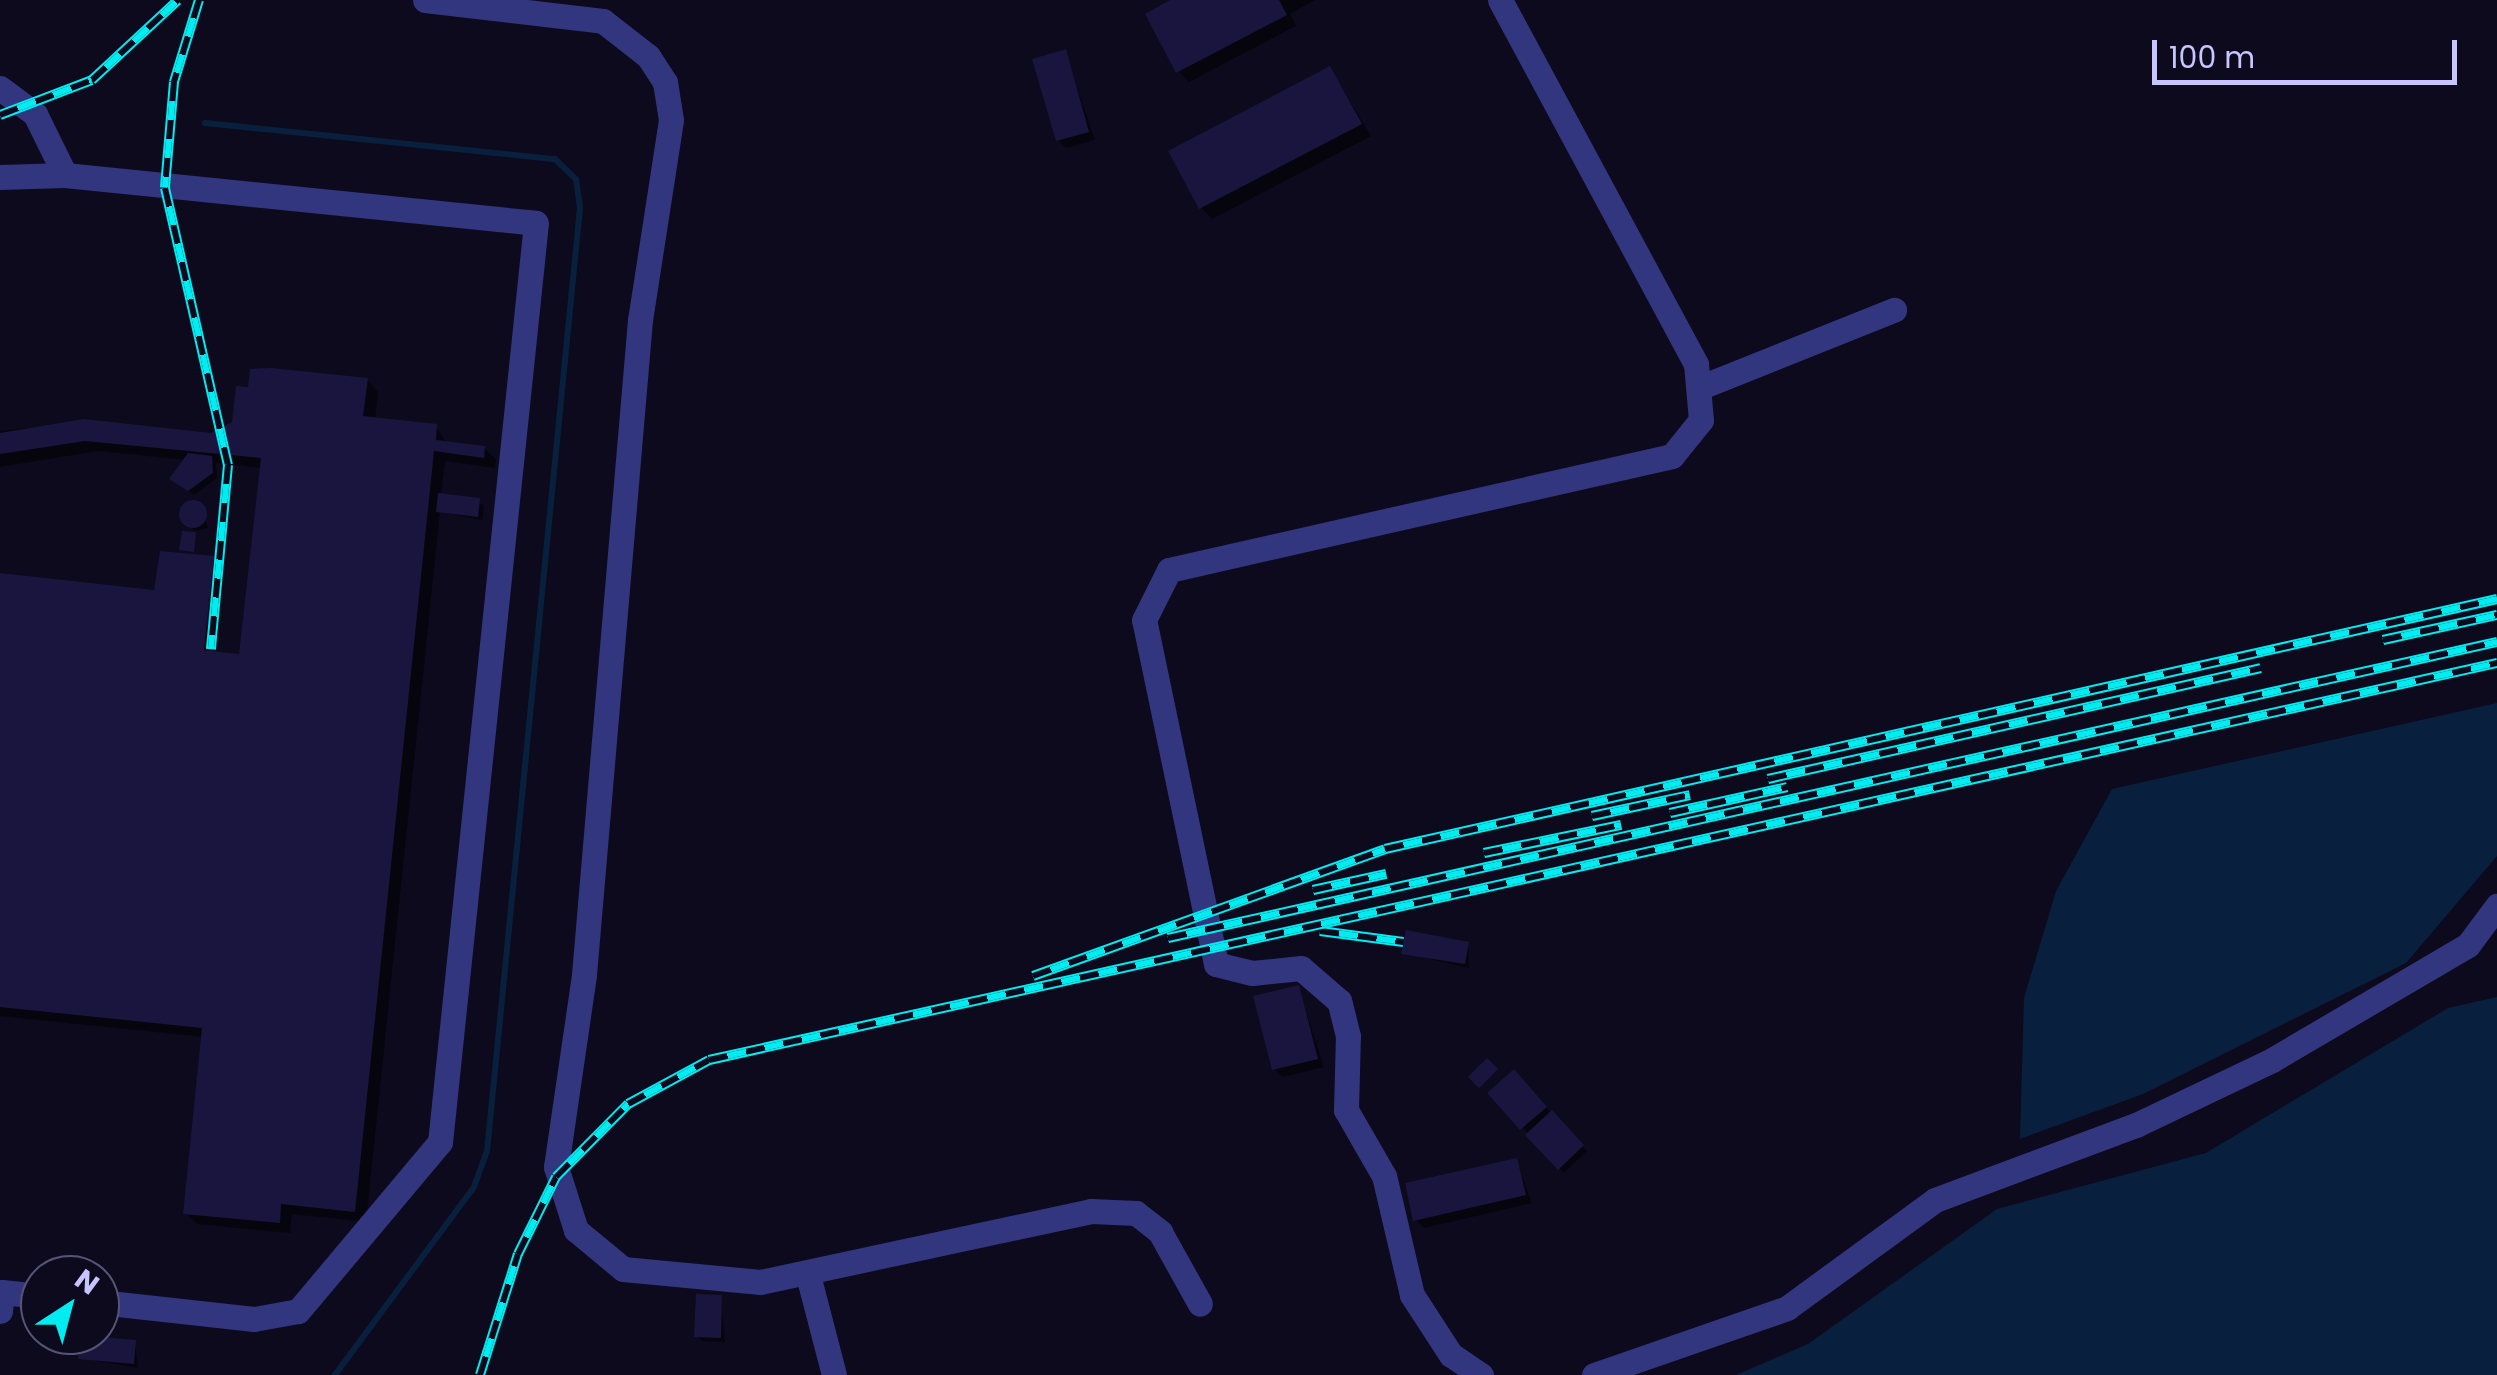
<!DOCTYPE html>
<html>
<head>
<meta charset="utf-8">
<style>
	body { margin:0 }
	#map { position:relative; width:2497px; height:1375px; overflow:hidden; background:#0c0a1c; font-family:Poppins,sans-serif }
	div>[style] { position:absolute }
	.water>* { inset:0; background:#08203d }
	.shadow>* { inset:0; background:#0007 }
	.stream>* { height:6px; margin:-3px; padding:0 3px; transform-origin:3px; border-radius:3px; background:#08203d }
	.building>* { inset:0; background:#1a153e }
	.round { border-radius:50% }
	.minor>* { height:25px; margin:-12.5px; padding:0 12.5px; transform-origin:12.5px; border-radius:12.5px; background:#32367e }
	.rail>* { height:10px; margin-top:-5px; transform-origin:0; background:repeating-linear-gradient(90deg,#0c0a1c 0 19px,#00ecf0 0 38px); box-sizing:border-box; border-block:2px solid #00ecf0 }
	span { translate:-50% -50%; white-space:nowrap; text-align:center; line-height:1.15; -webkit-text-stroke:9px #0c0a1c; paint-order:stroke }
	.north { position:absolute; left:20px; top:1255px; width:100px; height:100px; box-sizing:border-box; background:#0c0a1c; border:2px solid #575577; border-radius:50%; rotate:36deg; font-size:28px; font-weight:700; line-height:40px; text-align:center; color:#c7c5ff }
	.north::after { content:''; display:block; margin:auto; width:35px; height:45px; background:#00ecf0; clip-path:polygon(50% 0,100% 100%,50% 72%,0 100%) }
	.scale { position:absolute; left:2152px; top:40px; width:305px; height:45px; box-sizing:border-box; border:5px solid #c7c5ff; border-top:0; padding-left:12px; font-size:30px; line-height:35px; white-space:nowrap; color:#c7c5ff; -webkit-text-stroke:8px #0c0a1c; paint-order:stroke }
</style>
</head>
<body>
<div id="map">
	<div class="water">
		<i style="clip-path:polygon(2497px 703px,2497px 856px,2406px 963px,2143px 1094px,2020px 1139px,2024px 998px,2056px 891px,2112px 789px)"></i>
		<i style="clip-path:polygon(2497px 997px,2497px 1375px,1736px 1375px,1808px 1344px,1997px 1209px,2206px 1153px,2448px 1008px)"></i>
	</div>
	<div class="shadow">
		<i style="clip-path:polygon(1176px 0,1315px 0,1290px 14px,1296px 26px,1189px 82px,1178px 71px)"></i>
		<i style="clip-path:polygon(1065px 52px,1095px 140px,1066px 148px,1058px 140px)"></i>
		<i style="clip-path:polygon(1330px 69px,1371px 136px,1212px 219px,1201px 208px)"></i>
		<i style="clip-path:polygon(367px 380px,378px 392px,375px 420px,436px 427px,447px 444px,484px 448px,496px 459px,495px 468px,445px 461px,441px 496px,484px 505px,482px 520px,440px 512px,366px 1222px,292px 1214px,290px 1233px,197px 1224px,186px 1213px,203px 1037px,0 1016px,0 575px,156px 593px,213px 559px,225px 570px,215px 654px,241px 657px,262px 468px,216px 463px,217px 478px,194px 495px,177px 483px,186px 460px,98px 451px,0 467px,0 431px,84px 422px,212px 436px)"></i>
		<i style="clip-path:polygon(200px 505px,208px 528px,194px 531px,183px 509px)"></i>
		<i style="clip-path:polygon(1468px 944px,1469px 968px,1404px 953px)"></i>
		<i style="clip-path:polygon(1298px 987px,1324px 1067px,1283px 1077px,1274px 1069px)"></i>
		<i style="clip-path:polygon(1514px 1073px,1587px 1151px,1564px 1173px,1491px 1093px)"></i>
		<i style="clip-path:polygon(1516px 1160px,1532px 1203px,1424px 1228px,1416px 1220px)"></i>
		<i style="clip-path:polygon(721px 1298px,725px 1342px,702px 1341px,697px 1336px)"></i>
		<i style="clip-path:polygon(135px 1342px,138px 1368px,80px 1358px)"></i>
	</div>
	<div class="stream">
		<i style="left:205px;top:123px;width:352px;rotate:5.9deg"></i>
		<i style="left:555px;top:159px;width:29px;rotate:44deg"></i>
		<i style="left:576px;top:179px;width:29px;rotate:82deg"></i>
		<i style="left:580px;top:208px;width:948px;rotate:95.63deg"></i>
		<i style="left:487px;top:1151px;width:38px;rotate:110deg"></i>
		<i style="left:474px;top:1187px;width:234px;rotate:126.5deg"></i>
	</div>
	<div class="building">
		<i style="clip-path:polygon(1170px 0,1279px 0,1287px 15px,1176px 73px,1145px 14px)"></i>
		<i style="clip-path:polygon(1066px 49px,1089px 132px,1056px 141px,1032px 59px)"></i>
		<i style="clip-path:polygon(1330px 66px,1362px 124px,1199px 209px,1168px 151px)"></i>
		<i style="clip-path:polygon(271px 368px,368px 378px,363px 416px,437px 424px,436px 440px,485px 446px,484px 458px,434px 451px,355px 1212px,281px 1204px,280px 1223px,183px 1214px,202px 1028px,0 1007px,0 573px,154px 590px,160px 551px,214px 556px,204px 650px,239px 654px,261px 458px,85px 441px,0 454px,0 433px,84px 419px,211px 433px,232px 422px,236px 386px,248px 387px,250px 369px)"></i>
		<i style="clip-path:polygon(188px 453px,212px 456px,213px 473px,188px 491px,169px 479px)"></i>
		<i style="clip-path:polygon(438px 493px,480px 498px,478px 517px,436px 512px)"></i>
		<i class="round" style="left:179px;top:500px;width:28px;height:28px"></i>
		<i style="clip-path:polygon(182px 531px,196px 532px,194px 552px,179px 550px)"></i>
		<i style="clip-path:polygon(1406px 930px,1469px 942px,1465px 964px,1401px 954px)"></i>
		<i style="clip-path:polygon(1299px 985px,1318px 1059px,1272px 1070px,1253px 996px)"></i>
		<i style="clip-path:polygon(1487px 1058px,1498px 1069px,1479px 1088px,1468px 1077px)"></i>
		<i style="clip-path:polygon(1514px 1069px,1547px 1107px,1520px 1130px,1487px 1093px)"></i>
		<i style="clip-path:polygon(1552px 1110px,1584px 1145px,1558px 1170px,1525px 1135px)"></i>
		<i style="clip-path:polygon(1517px 1158px,1526px 1195px,1413px 1221px,1405px 1183px)"></i>
		<i style="clip-path:polygon(696px 1294px,722px 1295px,721px 1338px,694px 1337px)"></i>
		<i style="clip-path:polygon(80px 1335px,136px 1340px,134px 1364px,78px 1359px)"></i>
	</div>
	<div class="minor">
		<i style="left:425px;top:0;width:179px;rotate:6.7deg"></i>
		<i style="left:603px;top:21px;width:57px;rotate:37.9deg"></i>
		<i style="left:648px;top:56px;width:31px;rotate:57deg"></i>
		<i style="left:665px;top:82px;width:38px;rotate:81deg"></i>
		<i style="left:671px;top:120px;width:202px;rotate:98.8deg"></i>
		<i style="left:640px;top:320px;width:657px;rotate:94.89deg"></i>
		<i style="left:584px;top:975px;width:194px;rotate:98.3deg"></i>
		<i style="left:556px;top:1167px;width:66px;rotate:72.4deg"></i>
		<i style="left:576px;top:1230px;width:61px;rotate:39.7deg"></i>
		<i style="left:623px;top:1269px;width:138px;rotate:5.4deg"></i>
		<i style="left:760px;top:1282px;width:339px;rotate:-12.1deg"></i>
		<i style="left:1091px;top:1211px;width:45px;rotate:2.5deg"></i>
		<i style="left:1136px;top:1213px;width:31px;rotate:38deg"></i>
		<i style="left:1160px;top:1232px;width:82px;rotate:60.9deg"></i>
		<i style="left:0;top:88px;width:44px;rotate:36.6deg"></i>
		<i style="left:35px;top:114px;width:68px;rotate:63.8deg"></i>
		<i style="left:0;top:177px;width:65px;rotate:-1.8deg"></i>
		<i style="left:65px;top:175px;width:473px;rotate:5.8deg"></i>
		<i style="left:536px;top:223px;width:924px;rotate:95.96deg"></i>
		<i style="left:440px;top:1142px;width:221px;rotate:130deg"></i>
		<i style="left:298px;top:1311px;width:45px;rotate:169.7deg"></i>
		<i style="left:254px;top:1319px;width:155px;rotate:-173.7deg"></i>
		<i style="left:1701px;top:387px;width:208px;rotate:-21.8deg"></i>
		<i style="left:808px;top:1275px;width:103px;rotate:75.4deg"></i>
		<i style="left:0;top:1311px;width:19px;rotate:-84deg"></i>
		<i style="left:2px;top:1292px;width:38px;rotate:6deg"></i>
		<i style="left:1481px;top:1375px;width:36px;rotate:-146deg"></i>
		<i style="left:1451px;top:1355px;width:72px;rotate:-123deg"></i>
		<i style="left:1412px;top:1295px;width:122px;rotate:-103.2deg"></i>
		<i style="left:1384px;top:1176px;width:76px;rotate:-119.9deg"></i>
		<i style="left:1346px;top:1110px;width:74px;rotate:-88.5deg"></i>
		<i style="left:1348px;top:1036px;width:36px;rotate:-104deg"></i>
		<i style="left:1339px;top:1001px;width:50px;rotate:-139deg"></i>
		<i style="left:1301px;top:968px;width:49px;rotate:174.2deg"></i>
		<i style="left:1252px;top:973px;width:37px;rotate:-166deg"></i>
		<i style="left:1216px;top:964px;width:351px;rotate:-101.8deg"></i>
		<i style="left:1144px;top:620px;width:56px;rotate:-63.4deg"></i>
		<i style="left:1169px;top:570px;width:516px;rotate:-12.77deg"></i>
		<i style="left:1672px;top:456px;width:46px;rotate:-51.1deg"></i>
		<i style="left:1701px;top:420px;width:56px;rotate:-95.1deg"></i>
		<i style="left:1696px;top:364px;width:413px;rotate:-118.3deg"></i>
		<i style="left:1594px;top:1375px;width:204px;rotate:-19.1deg"></i>
		<i style="left:1787px;top:1308px;width:183px;rotate:-36.1deg"></i>
		<i style="left:1935px;top:1200px;width:215px;rotate:-20.5deg"></i>
		<i style="left:2136px;top:1125px;width:151px;rotate:-25.5deg"></i>
		<i style="left:2272px;top:1060px;width:227px;rotate:-30.4deg"></i>
		<i style="left:2468px;top:945px;width:49px;rotate:-53.4deg"></i>
	</div>
	<div class="rail">
		<i style="left:199px;top:0;width:86px;rotate:107deg"></i>
		<i style="left:174px;top:82px;width:106px;rotate:94.9deg"></i>
		<i style="left:165px;top:188px;width:284px;rotate:77.2deg"></i>
		<i style="left:228px;top:465px;width:185px;rotate:95.3deg"></i>
		<i style="left:0;top:115px;width:98px;rotate:-20.8deg"></i>
		<i style="left:92px;top:80px;width:117px;rotate:-42.9deg"></i>
		<i style="left:2383px;top:640px;width:117px;rotate:-12.4deg"></i>
		<i style="left:1768px;top:779px;width:505px;rotate:-12.69deg"></i>
		<i style="left:1670px;top:813px;width:120px;rotate:-12.5deg"></i>
		<i style="left:1592px;top:816px;width:100px;rotate:-12.1deg"></i>
		<i style="left:1484px;top:853px;width:140px;rotate:-11.6deg"></i>
		<i style="left:1313px;top:890px;width:75px;rotate:-12.4deg"></i>
		<i style="left:1320px;top:931px;width:84px;rotate:7.5deg"></i>
		<i style="left:1168px;top:938px;width:1362px;rotate:-12.56deg"></i>
		<i style="left:1033px;top:976px;width:374px;rotate:-19.8deg"></i>
		<i style="left:1385px;top:849px;width:1140px;rotate:-12.67deg"></i>
		<i style="left:480px;top:1375px;width:127px;rotate:-72.6deg"></i>
		<i style="left:518px;top:1254px;width:86px;rotate:-63.7deg"></i>
		<i style="left:556px;top:1177px;width:103px;rotate:-45.4deg"></i>
		<i style="left:628px;top:1104px;width:92px;rotate:-28.5deg"></i>
		<i style="left:709px;top:1060px;width:1832px;rotate:-12.52deg"></i>
	</div>
	<div class="north">N</div>
	<div class="scale">100 m</div>
</div>
</body>
</html>
